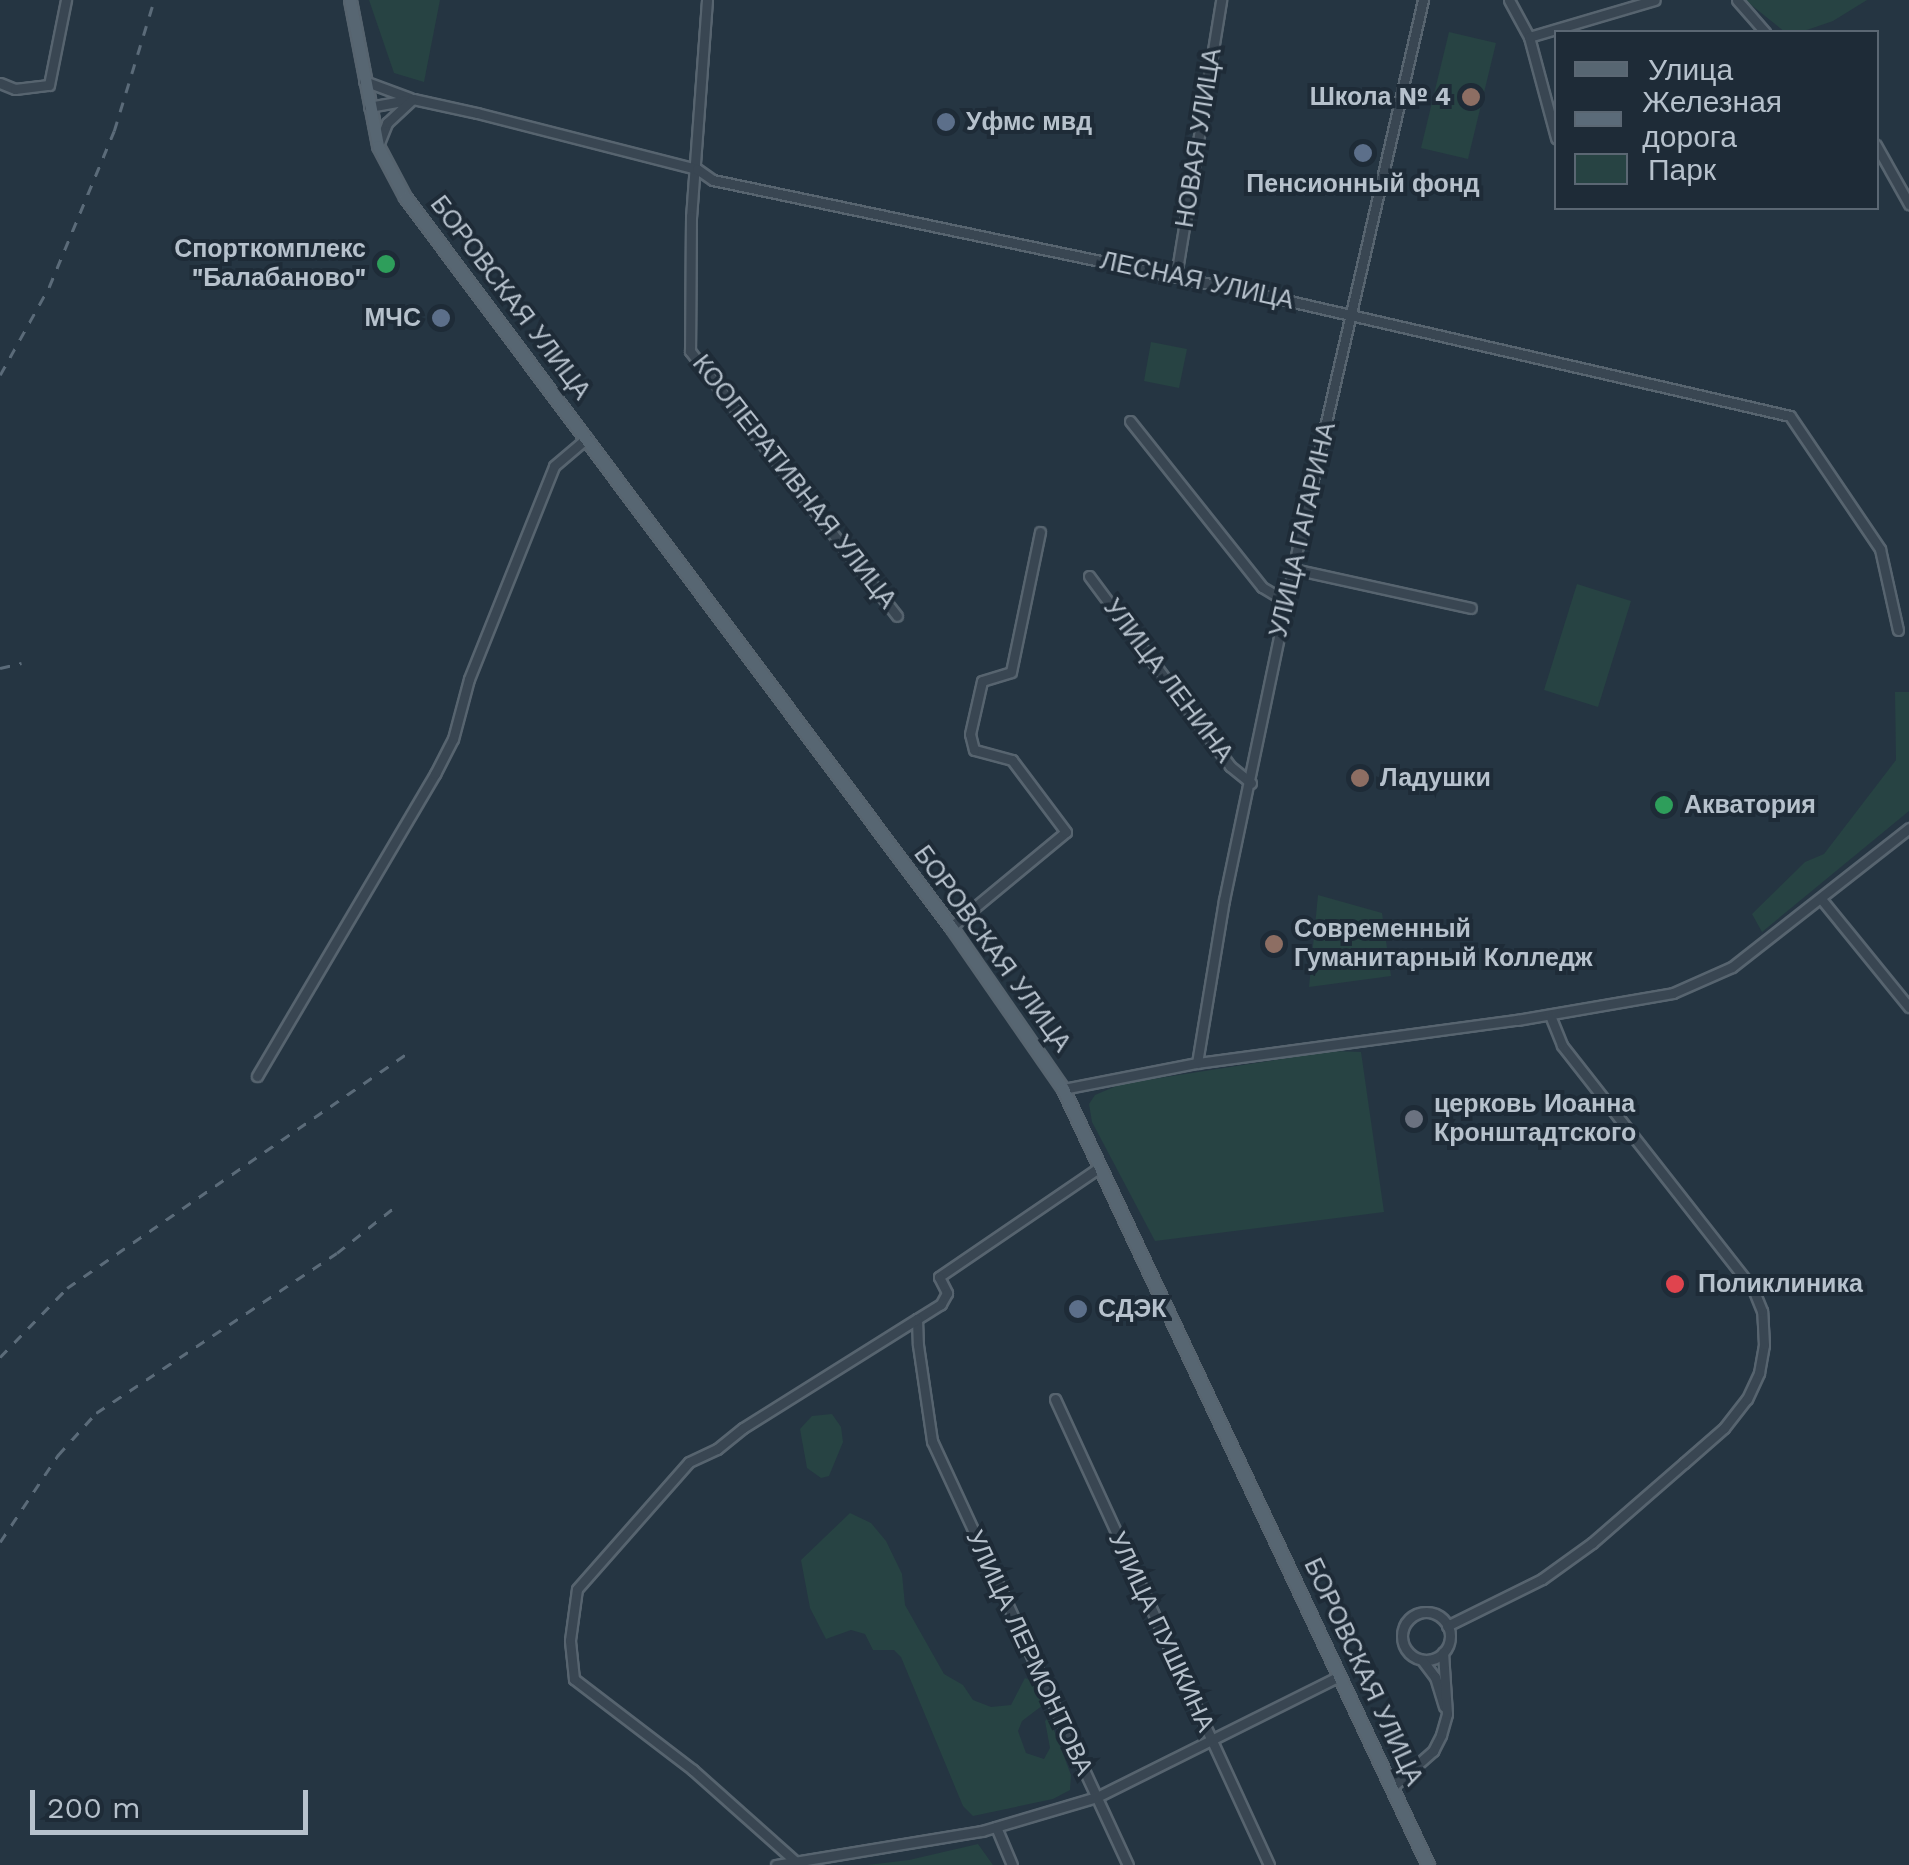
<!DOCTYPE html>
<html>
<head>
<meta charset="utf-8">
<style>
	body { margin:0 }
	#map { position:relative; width:1909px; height:1865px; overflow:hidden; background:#253542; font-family:"Work Sans",sans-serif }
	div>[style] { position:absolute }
	.green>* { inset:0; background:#274343 }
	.roads { filter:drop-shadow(2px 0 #57646f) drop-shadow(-2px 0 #57646f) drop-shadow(0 2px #57646f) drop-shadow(0 -2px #57646f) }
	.minor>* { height:9px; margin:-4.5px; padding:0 4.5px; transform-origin:4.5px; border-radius:4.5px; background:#394652 }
	.minor>.ring { margin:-4.5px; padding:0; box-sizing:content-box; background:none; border:9px solid #394652; border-radius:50% }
	.major>* { height:11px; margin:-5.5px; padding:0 5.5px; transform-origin:5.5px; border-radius:5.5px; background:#576672 }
	.rail>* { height:2.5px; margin-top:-1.25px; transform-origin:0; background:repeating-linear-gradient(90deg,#5b6b79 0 10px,transparent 0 20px) }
	.dots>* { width:28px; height:28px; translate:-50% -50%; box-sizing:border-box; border:5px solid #1e2b37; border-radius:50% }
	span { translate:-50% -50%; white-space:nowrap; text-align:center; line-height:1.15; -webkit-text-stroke:8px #1e2b37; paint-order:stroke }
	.poi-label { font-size:25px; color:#b6c1cc; font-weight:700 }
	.right { translate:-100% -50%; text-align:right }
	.left { translate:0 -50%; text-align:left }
	.street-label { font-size:25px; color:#b6c1cc }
	.legend { position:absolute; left:1554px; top:30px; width:325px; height:180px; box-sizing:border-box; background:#1e2b37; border:2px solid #5b6773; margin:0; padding:12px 18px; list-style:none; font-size:30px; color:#b6c1cc }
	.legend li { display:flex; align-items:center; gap:20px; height:50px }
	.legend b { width:50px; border:2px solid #5b6773 }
	.scale { position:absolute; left:30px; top:1790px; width:278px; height:45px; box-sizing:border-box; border:5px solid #b6c1cc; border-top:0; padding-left:12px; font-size:30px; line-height:35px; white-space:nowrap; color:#b6c1cc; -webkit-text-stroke:8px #1e2b37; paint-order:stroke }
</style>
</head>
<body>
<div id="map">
	<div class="green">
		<i style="clip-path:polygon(369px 0,440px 0,424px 82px,394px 73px)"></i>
		<i style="clip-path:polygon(1745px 0,1867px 0,1833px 21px,1801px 32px,1785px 32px)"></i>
		<i style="clip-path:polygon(1449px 32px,1496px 43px,1468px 159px,1421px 148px)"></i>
		<i style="clip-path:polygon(1151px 342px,1187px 349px,1179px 388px,1144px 381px)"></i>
		<i style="clip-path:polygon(1577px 584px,1631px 601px,1598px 707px,1544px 690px)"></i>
		<i style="clip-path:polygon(1895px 692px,1909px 692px,1909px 811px,1762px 932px,1752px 914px,1805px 862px,1824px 854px,1896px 760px)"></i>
		<i style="clip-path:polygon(1318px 895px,1382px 913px,1391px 976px,1309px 987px)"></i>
		<i style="clip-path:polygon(1333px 1051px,1361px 1052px,1384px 1212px,1155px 1241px,1092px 1122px,1089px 1104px,1095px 1095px,1121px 1084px)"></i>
		<i style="clip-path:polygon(832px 1414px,841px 1427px,843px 1442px,829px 1476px,821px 1478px,807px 1468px,800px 1429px,812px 1416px)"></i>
		<i style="clip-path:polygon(850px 1513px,871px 1523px,886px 1541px,902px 1574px,905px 1605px,944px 1674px,963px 1685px,973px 1700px,991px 1707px,1011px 1705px,1025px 1678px,1032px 1681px,1043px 1705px,1022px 1721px,1018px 1731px,1026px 1753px,1044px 1759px,1050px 1748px,1045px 1721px,1049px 1717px,1071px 1775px,1070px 1790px,1053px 1799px,973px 1816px,963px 1806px,901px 1657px,894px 1650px,873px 1650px,865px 1634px,851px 1630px,826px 1639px,810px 1608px,801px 1560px)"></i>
		<i style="clip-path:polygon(978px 1844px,993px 1865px,867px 1865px,909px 1860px)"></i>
	</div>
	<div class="roads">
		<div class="minor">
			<i style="left:707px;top:0;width:217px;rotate:94.2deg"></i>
			<i style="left:691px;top:216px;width:135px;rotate:90.4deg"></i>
			<i style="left:690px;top:351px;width:336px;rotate:52deg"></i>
			<i style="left:1509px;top:0;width:42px;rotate:61.6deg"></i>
			<i style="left:1529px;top:37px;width:105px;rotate:75deg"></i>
			<i style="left:1737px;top:0;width:43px;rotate:48.8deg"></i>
			<i style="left:1529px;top:37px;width:131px;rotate:-16.4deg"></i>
			<i style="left:364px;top:81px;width:49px;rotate:20.3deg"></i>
			<i style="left:0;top:83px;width:16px;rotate:22deg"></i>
			<i style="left:15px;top:89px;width:34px;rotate:-7deg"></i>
			<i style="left:49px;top:85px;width:87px;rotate:-78.7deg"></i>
			<i style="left:369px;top:107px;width:45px;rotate:-10.3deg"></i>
			<i style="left:413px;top:99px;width:66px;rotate:12.3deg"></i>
			<i style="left:477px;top:113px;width:227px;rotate:14.3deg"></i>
			<i style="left:697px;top:169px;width:19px;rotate:35deg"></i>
			<i style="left:713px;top:180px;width:571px;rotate:11.82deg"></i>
			<i style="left:1272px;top:297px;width:531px;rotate:12.94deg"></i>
			<i style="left:1790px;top:416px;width:161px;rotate:55.9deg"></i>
			<i style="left:1880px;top:549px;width:83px;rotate:77.5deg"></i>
			<i style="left:379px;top:143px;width:22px;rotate:-68deg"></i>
			<i style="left:387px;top:123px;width:33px;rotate:-43deg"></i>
			<i style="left:1876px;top:145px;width:68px;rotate:60.8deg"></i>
			<i style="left:1176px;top:276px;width:280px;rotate:-80.7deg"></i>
			<i style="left:1130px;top:421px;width:212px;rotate:51.5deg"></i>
			<i style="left:1262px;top:587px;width:29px;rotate:31deg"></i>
			<i style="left:1294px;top:569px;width:181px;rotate:12.4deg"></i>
			<i style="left:1089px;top:576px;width:237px;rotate:53.4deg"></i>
			<i style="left:1230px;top:766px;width:27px;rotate:39deg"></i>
			<i style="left:1822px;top:900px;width:138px;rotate:50.9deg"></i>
			<i style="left:951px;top:927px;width:149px;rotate:-39.6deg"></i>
			<i style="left:1066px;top:832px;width:90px;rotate:-126.9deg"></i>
			<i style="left:1012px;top:760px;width:39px;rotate:-165deg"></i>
			<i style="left:974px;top:750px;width:16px;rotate:-104deg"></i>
			<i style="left:970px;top:734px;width:54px;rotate:-77.2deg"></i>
			<i style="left:982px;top:681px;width:30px;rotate:-17deg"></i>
			<i style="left:1011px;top:672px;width:143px;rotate:-78.3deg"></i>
			<i style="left:1197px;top:1063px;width:165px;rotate:-80.6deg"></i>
			<i style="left:1224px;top:900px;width:377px;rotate:-78.2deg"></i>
			<i style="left:1301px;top:531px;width:545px;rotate:-77.06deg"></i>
			<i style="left:257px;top:1076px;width:351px;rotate:-59.5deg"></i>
			<i style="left:435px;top:774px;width:39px;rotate:-63deg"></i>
			<i style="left:453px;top:739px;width:62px;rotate:-75.1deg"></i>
			<i style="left:469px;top:679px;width:229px;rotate:-68.2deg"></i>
			<i style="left:554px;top:466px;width:43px;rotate:-40.3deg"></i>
			<i style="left:1063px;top:1089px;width:136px;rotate:-11deg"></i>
			<i style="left:1197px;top:1063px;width:323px;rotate:-7.7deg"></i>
			<i style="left:1517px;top:1020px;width:158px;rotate:-9.8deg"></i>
			<i style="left:1673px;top:993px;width:64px;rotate:-23.8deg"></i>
			<i style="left:1732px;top:967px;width:225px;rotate:-38.1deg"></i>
			<i style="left:1100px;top:1167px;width:195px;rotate:145.7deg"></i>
			<i style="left:939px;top:1277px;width:18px;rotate:63deg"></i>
			<i style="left:947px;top:1293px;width:13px;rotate:119deg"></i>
			<i style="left:941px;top:1304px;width:28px;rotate:148deg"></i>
			<i style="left:917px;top:1319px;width:26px;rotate:88deg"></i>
			<i style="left:918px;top:1345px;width:97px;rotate:81.7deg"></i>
			<i style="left:932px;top:1441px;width:467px;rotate:65.2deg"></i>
			<i style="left:1055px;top:1399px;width:513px;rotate:65.33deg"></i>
			<i class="ring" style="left:1402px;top:1612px;width:39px;height:39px"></i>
			<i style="left:1447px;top:1626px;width:106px;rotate:-26.3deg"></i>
			<i style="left:1542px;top:1579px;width:62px;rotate:-35.8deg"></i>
			<i style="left:1592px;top:1543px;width:122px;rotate:-41deg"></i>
			<i style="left:1684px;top:1463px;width:53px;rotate:-41.2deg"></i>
			<i style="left:1724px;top:1428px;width:37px;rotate:-52deg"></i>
			<i style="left:1747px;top:1399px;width:29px;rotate:-65deg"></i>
			<i style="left:1759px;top:1373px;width:28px;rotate:-80deg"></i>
			<i style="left:1764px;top:1345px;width:34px;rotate:-93deg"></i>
			<i style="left:1762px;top:1311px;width:24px;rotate:-112deg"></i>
			<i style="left:1753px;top:1289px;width:310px;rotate:-128.1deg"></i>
			<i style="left:1562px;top:1045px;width:32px;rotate:-112deg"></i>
			<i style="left:1422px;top:1660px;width:21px;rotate:53deg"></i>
			<i style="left:1435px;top:1677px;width:31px;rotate:73deg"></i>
			<i style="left:1392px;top:1787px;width:55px;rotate:-41.3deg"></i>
			<i style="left:1433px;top:1751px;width:18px;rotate:-63deg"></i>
			<i style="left:1441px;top:1735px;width:22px;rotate:-74deg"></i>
			<i style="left:1447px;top:1714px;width:62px;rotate:-93.7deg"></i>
			<i style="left:996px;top:1827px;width:41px;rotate:67.2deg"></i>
			<i style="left:795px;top:1861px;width:137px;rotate:-138.3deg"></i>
			<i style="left:693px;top:1770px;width:150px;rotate:-142.6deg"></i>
			<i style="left:574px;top:1679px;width:39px;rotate:-96deg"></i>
			<i style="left:570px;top:1640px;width:51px;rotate:-82.2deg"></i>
			<i style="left:577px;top:1589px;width:169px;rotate:-48.6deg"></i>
			<i style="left:689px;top:1462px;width:31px;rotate:-25deg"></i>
			<i style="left:717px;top:1449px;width:33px;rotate:-39deg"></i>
			<i style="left:743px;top:1428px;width:205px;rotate:-32.1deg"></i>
			<i style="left:776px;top:1865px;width:209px;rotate:-9.4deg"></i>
			<i style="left:982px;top:1831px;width:120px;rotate:-16.5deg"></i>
			<i style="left:1097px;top:1797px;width:271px;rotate:-26.5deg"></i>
		</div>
		<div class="major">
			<i style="left:350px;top:0;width:149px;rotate:79.1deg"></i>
			<i style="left:378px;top:146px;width:58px;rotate:62.1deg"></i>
			<i style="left:405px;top:197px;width:912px;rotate:53.21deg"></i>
			<i style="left:951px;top:927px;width:197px;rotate:55.3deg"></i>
			<i style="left:1063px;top:1089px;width:858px;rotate:64.81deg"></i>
		</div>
	</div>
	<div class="rail">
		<i style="left:0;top:375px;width:101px;rotate:-60.9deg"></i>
		<i style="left:49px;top:287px;width:169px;rotate:-67.4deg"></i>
		<i style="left:114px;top:131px;width:137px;rotate:-73deg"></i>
		<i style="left:0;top:668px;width:22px;rotate:-13deg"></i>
		<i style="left:0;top:1357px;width:96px;rotate:-45.8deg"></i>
		<i style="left:67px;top:1288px;width:412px;rotate:-34.6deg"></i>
		<i style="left:0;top:1542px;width:105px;rotate:-56.3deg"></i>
		<i style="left:58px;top:1455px;width:57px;rotate:-47.9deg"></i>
		<i style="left:96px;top:1413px;width:289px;rotate:-33.6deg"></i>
		<i style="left:337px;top:1253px;width:75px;rotate:-38.5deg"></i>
	</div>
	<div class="dots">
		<i style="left:1471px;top:97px;background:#8d6e63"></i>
		<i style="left:946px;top:122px;background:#5c6f8a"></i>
		<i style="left:1363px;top:153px;background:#5c6f8a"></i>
		<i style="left:386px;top:264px;background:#2e9e5b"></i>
		<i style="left:441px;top:318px;background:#5c6f8a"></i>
		<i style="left:1360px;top:778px;background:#8d6e63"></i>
		<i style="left:1664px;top:805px;background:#2e9e5b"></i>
		<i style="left:1274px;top:944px;background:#8d6e63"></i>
		<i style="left:1414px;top:1119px;background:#6b7280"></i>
		<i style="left:1675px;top:1284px;background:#e0444e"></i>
		<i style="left:1078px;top:1309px;background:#5c6f8a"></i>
	</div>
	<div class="poi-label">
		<span class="right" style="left:1451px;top:97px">Школа № 4</span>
		<span class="left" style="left:966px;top:122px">Уфмс мвд</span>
		<span style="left:1363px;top:184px">Пенсионный фонд</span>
		<span class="right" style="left:366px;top:264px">Спорткомплекс<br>"Балабаново"</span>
		<span class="right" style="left:421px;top:318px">МЧС</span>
		<span class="left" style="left:1380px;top:778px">Ладушки</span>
		<span class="left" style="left:1684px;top:805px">Акватория</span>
		<span class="left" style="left:1294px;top:944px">Современный<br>Гуманитарный Колледж</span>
		<span class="left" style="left:1434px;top:1119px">церковь Иоанна<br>Кронштадтского</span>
		<span class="left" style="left:1698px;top:1284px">Поликлиника</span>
		<span class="left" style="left:1098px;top:1309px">СДЭК</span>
	</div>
	<div class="street-label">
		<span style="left:1199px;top:138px;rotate:-81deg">НОВАЯ УЛИЦА</span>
		<span style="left:1197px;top:281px;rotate:12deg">ЛЕСНАЯ УЛИЦА</span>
		<span style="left:510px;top:298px;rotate:53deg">БОРОВСКАЯ УЛИЦА</span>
		<span style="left:794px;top:482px;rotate:52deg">КООПЕРАТИВНАЯ УЛИЦА</span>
		<span style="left:1303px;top:530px;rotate:-77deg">УЛИЦА ГАГАРИНА</span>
		<span style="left:1168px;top:681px;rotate:53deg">УЛИЦА ЛЕНИНА</span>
		<span style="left:992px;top:949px;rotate:54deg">БОРОВСКАЯ УЛИЦА</span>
		<span style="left:1161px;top:1632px;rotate:65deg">УЛИЦА ПУШКИНА</span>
		<span style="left:1029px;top:1653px;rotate:65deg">УЛИЦА ЛЕРМОНТОВА</span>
		<span style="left:1363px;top:1672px;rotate:65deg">БОРОВСКАЯ УЛИЦА</span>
	</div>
	<ul class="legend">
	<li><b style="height:12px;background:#576672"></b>Улица</li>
	<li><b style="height:12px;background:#5b6b79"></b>Железная дорога</li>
	<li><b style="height:28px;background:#274343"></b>Парк</li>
	</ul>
	<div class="scale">200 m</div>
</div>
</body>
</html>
